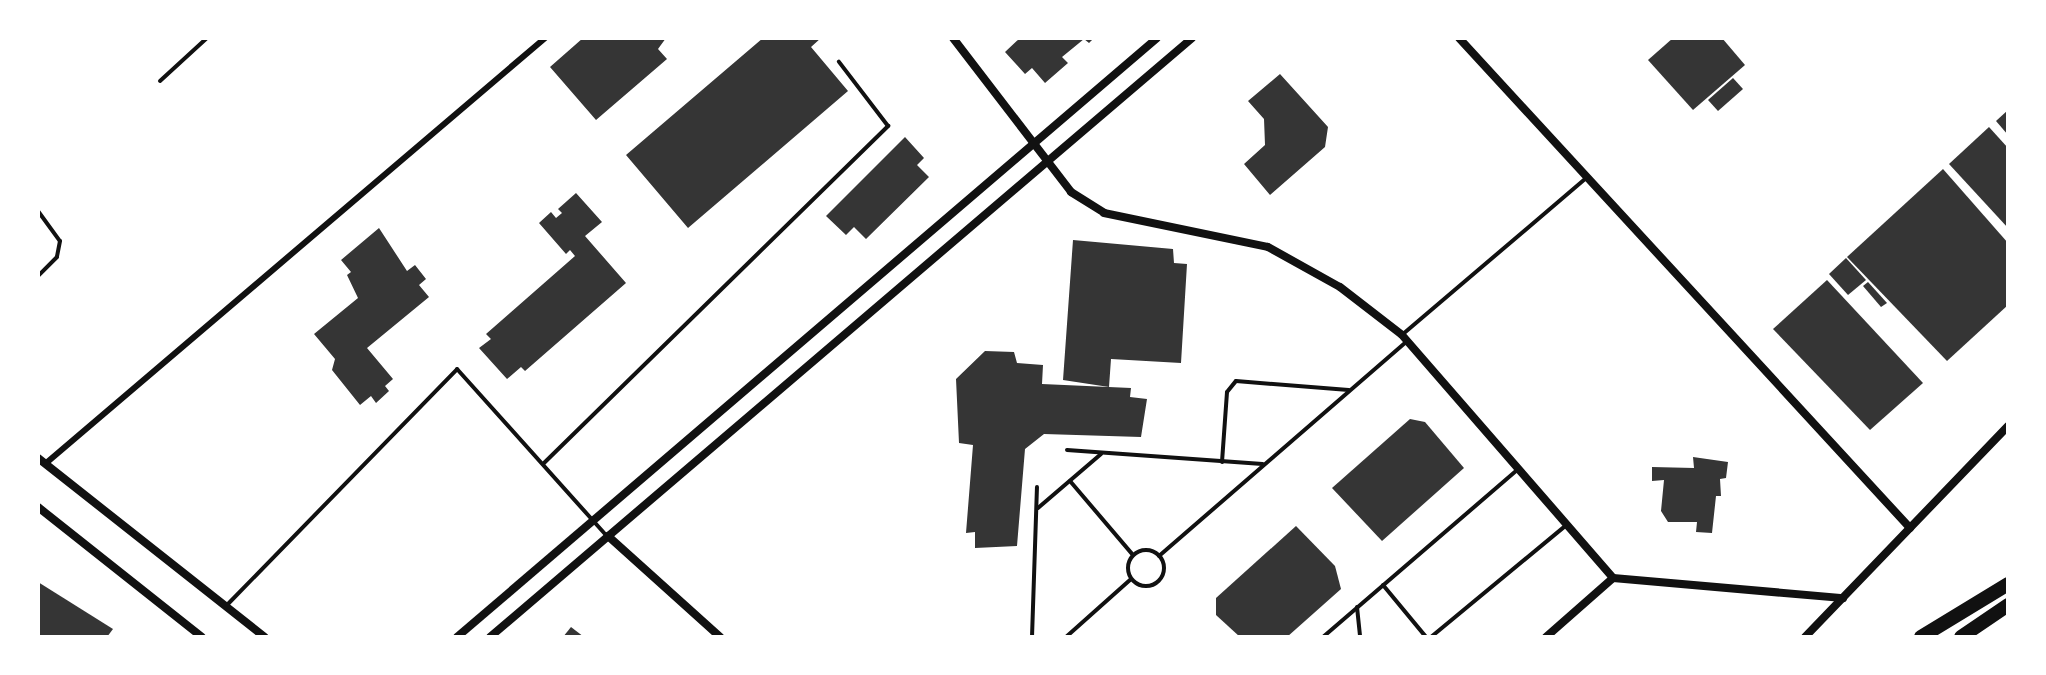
<!DOCTYPE html>
<html>
<head>
<meta charset="utf-8">
<style>
	body { margin:0 }
	#map { position:relative; width:2046px; height:675px; overflow:hidden; background:#fff; font-family:Commissioner,sans-serif }
	div>[style] { position:absolute }
	.building>* { inset:0; background:#353535 }
	.service>* { height:4px; margin:-2px; padding:0 2px; transform-origin:2px; border-radius:2px; background:#111 }
	.service>.ring { margin:-2px; padding:0; box-sizing:content-box; background:none; border:4px solid #111; border-radius:50% }
	.pedestrian>* { height:6px; margin:-3px; padding:0 3px; transform-origin:3px; border-radius:3px; background:#111 }
	.minor>* { height:8px; margin:-4px; padding:0 4px; transform-origin:4px; border-radius:4px; background:#111 }
	.trunk>* { height:14px; margin:-7px; padding:0 7px; transform-origin:7px; border-radius:7px; background:#111 }
	span { translate:-50% -50%; white-space:nowrap; text-align:center; line-height:1.15; -webkit-text-stroke:7px #fff; paint-order:stroke }
	.frame { position:absolute; inset:0; border:40px solid #fff; pointer-events:none }
</style>
</head>
<body>
<div id="map">
	<div class="building">
		<i style="clip-path:polygon(583px 38px,666px 38px,658px 49px,667px 59px,596px 120px,550px 67px)"></i>
		<i style="clip-path:polygon(763px 38px,821px 38px,811px 47px,848px 91px,688px 228px,626px 155px)"></i>
		<i style="clip-path:polygon(1020px 38px,1094px 38px,1089px 43px,1084px 39px,1062px 57px,1068px 63px,1045px 83px,1032px 68px,1025px 74px,1005px 52px)"></i>
		<i style="clip-path:polygon(1673px 38px,1722px 38px,1745px 65px,1693px 110px,1648px 60px)"></i>
		<i style="clip-path:polygon(1280px 74px,1328px 127px,1325px 147px,1270px 195px,1244px 164px,1265px 145px,1264px 119px,1248px 101px)"></i>
		<i style="clip-path:polygon(1733px 78px,1743px 89px,1718px 111px,1708px 100px)"></i>
		<i style="clip-path:polygon(2008px 110px,2008px 135px,1996px 121px)"></i>
		<i style="clip-path:polygon(1989px 127px,2008px 148px,2008px 228px,1949px 164px)"></i>
		<i style="clip-path:polygon(905px 137px,924px 158px,917px 165px,929px 177px,866px 239px,854px 227px,846px 235px,826px 216px)"></i>
		<i style="clip-path:polygon(1943px 169px,2008px 243px,2008px 305px,1947px 361px,1847px 257px)"></i>
		<i style="clip-path:polygon(576px 193px,602px 222px,585px 236px,626px 283px,525px 371px,521px 367px,507px 379px,479px 348px,491px 339px,486px 334px,575px 256px,570px 250px,566px 254px,539px 223px,551px 212px,556px 218px,562px 213px,558px 209px)"></i>
		<i style="clip-path:polygon(379px 228px,407px 271px,415px 265px,426px 279px,419px 285px,429px 297px,367px 348px,393px 379px,385px 386px,389px 391px,376px 403px,371px 396px,360px 405px,332px 370px,335px 359px,314px 334px,358px 298px,347px 275px,351px 272px,341px 260px)"></i>
		<i style="clip-path:polygon(1073px 240px,1173px 249px,1174px 263px,1187px 264px,1181px 363px,1111px 359px,1109px 387px,1063px 380px)"></i>
		<i style="clip-path:polygon(1846px 258px,1866px 280px,1848px 295px,1829px 274px)"></i>
		<i style="clip-path:polygon(1827px 280px,1923px 383px,1870px 430px,1773px 329px)"></i>
		<i style="clip-path:polygon(1868px 282px,1887px 303px,1881px 307px,1863px 286px)"></i>
		<i style="clip-path:polygon(985px 351px,1014px 352px,1017px 363px,1043px 365px,1042px 384px,1131px 388px,1130px 397px,1147px 399px,1141px 437px,1044px 434px,1025px 449px,1017px 546px,975px 548px,975px 532px,966px 533px,973px 445px,959px 443px,956px 379px)"></i>
		<i style="clip-path:polygon(1410px 419px,1425px 422px,1464px 468px,1382px 541px,1332px 488px)"></i>
		<i style="clip-path:polygon(1693px 457px,1728px 462px,1726px 478px,1720px 479px,1721px 496px,1716px 496px,1712px 533px,1696px 532px,1697px 522px,1668px 522px,1661px 511px,1664px 480px,1652px 481px,1652px 467px,1694px 468px)"></i>
		<i style="clip-path:polygon(1296px 526px,1335px 566px,1341px 589px,1287px 637px,1240px 637px,1216px 615px,1216px 598px)"></i>
		<i style="clip-path:polygon(38px 582px,113px 629px,107px 637px,38px 637px)"></i>
		<i style="clip-path:polygon(571px 627px,584px 637px,563px 637px)"></i>
	</div>
	<div class="service">
		<i style="left:160px;top:81px;width:64px;rotate:-42.5deg"></i>
		<i style="left:38px;top:211px;width:37px;rotate:54deg"></i>
		<i style="left:60px;top:241px;width:16px;rotate:101deg"></i>
		<i style="left:57px;top:257px;width:27px;rotate:135deg"></i>
		<i style="left:1403px;top:334px;width:239px;rotate:-40.4deg"></i>
		<i style="left:1067px;top:450px;width:196px;rotate:4.1deg"></i>
		<i style="left:1222px;top:462px;width:70px;rotate:-85.9deg"></i>
		<i style="left:1227px;top:392px;width:14px;rotate:-51deg"></i>
		<i style="left:1236px;top:381px;width:113px;rotate:4.6deg"></i>
		<i style="left:544px;top:463px;width:482px;rotate:-44.4deg"></i>
		<i style="left:888px;top:126px;width:81px;rotate:-127.4deg"></i>
		<i style="left:1070px;top:481px;width:97px;rotate:49.6deg"></i>
		<i style="left:1038px;top:508px;width:83px;rotate:-40.6deg"></i>
		<i class="ring" style="left:1128px;top:550px;width:32px;height:32px"></i>
		<i style="left:1159px;top:556px;width:328px;rotate:-40.9deg"></i>
		<i style="left:1383px;top:585px;width:67px;rotate:50.4deg"></i>
		<i style="left:226px;top:606px;width:331px;rotate:-45.7deg"></i>
		<i style="left:457px;top:369px;width:223px;rotate:48.1deg"></i>
		<i style="left:1357px;top:607px;width:30px;rotate:84deg"></i>
		<i style="left:1032px;top:637px;width:150px;rotate:-88.1deg"></i>
		<i style="left:1066px;top:637px;width:86px;rotate:-41.7deg"></i>
		<i style="left:1323px;top:637px;width:256px;rotate:-40.7deg"></i>
		<i style="left:1431px;top:637px;width:174px;rotate:-39.6deg"></i>
	</div>
	<div class="pedestrian">
		<i style="left:45px;top:464px;width:657px;rotate:-40.43deg"></i>
	</div>
	<div class="minor">
		<i style="left:953px;top:38px;width:194px;rotate:52.5deg"></i>
		<i style="left:1071px;top:192px;width:39px;rotate:32deg"></i>
		<i style="left:1104px;top:213px;width:167px;rotate:11.7deg"></i>
		<i style="left:1268px;top:247px;width:82px;rotate:29.1deg"></i>
		<i style="left:1340px;top:287px;width:78px;rotate:37.7deg"></i>
		<i style="left:1402px;top:335px;width:322px;rotate:49deg"></i>
		<i style="left:1613px;top:578px;width:231px;rotate:5deg"></i>
		<i style="left:1459px;top:38px;width:666px;rotate:47.37deg"></i>
		<i style="left:38px;top:458px;width:289px;rotate:38.3deg"></i>
		<i style="left:38px;top:507px;width:209px;rotate:38.4deg"></i>
		<i style="left:608px;top:536px;width:151px;rotate:42deg"></i>
		<i style="left:457px;top:637px;width:921px;rotate:-40.55deg"></i>
		<i style="left:490px;top:637px;width:923px;rotate:-40.47deg"></i>
		<i style="left:1546px;top:637px;width:89px;rotate:-41.4deg"></i>
		<i style="left:1805px;top:637px;width:293px;rotate:-46.1deg"></i>
	</div>
	<div class="trunk">
		<i style="left:1921px;top:637px;width:102px;rotate:-31.3deg"></i>
		<i style="left:1961px;top:637px;width:57px;rotate:-34.2deg"></i>
	</div>
	<div class="frame"></div>
</div>
</body>
</html>
